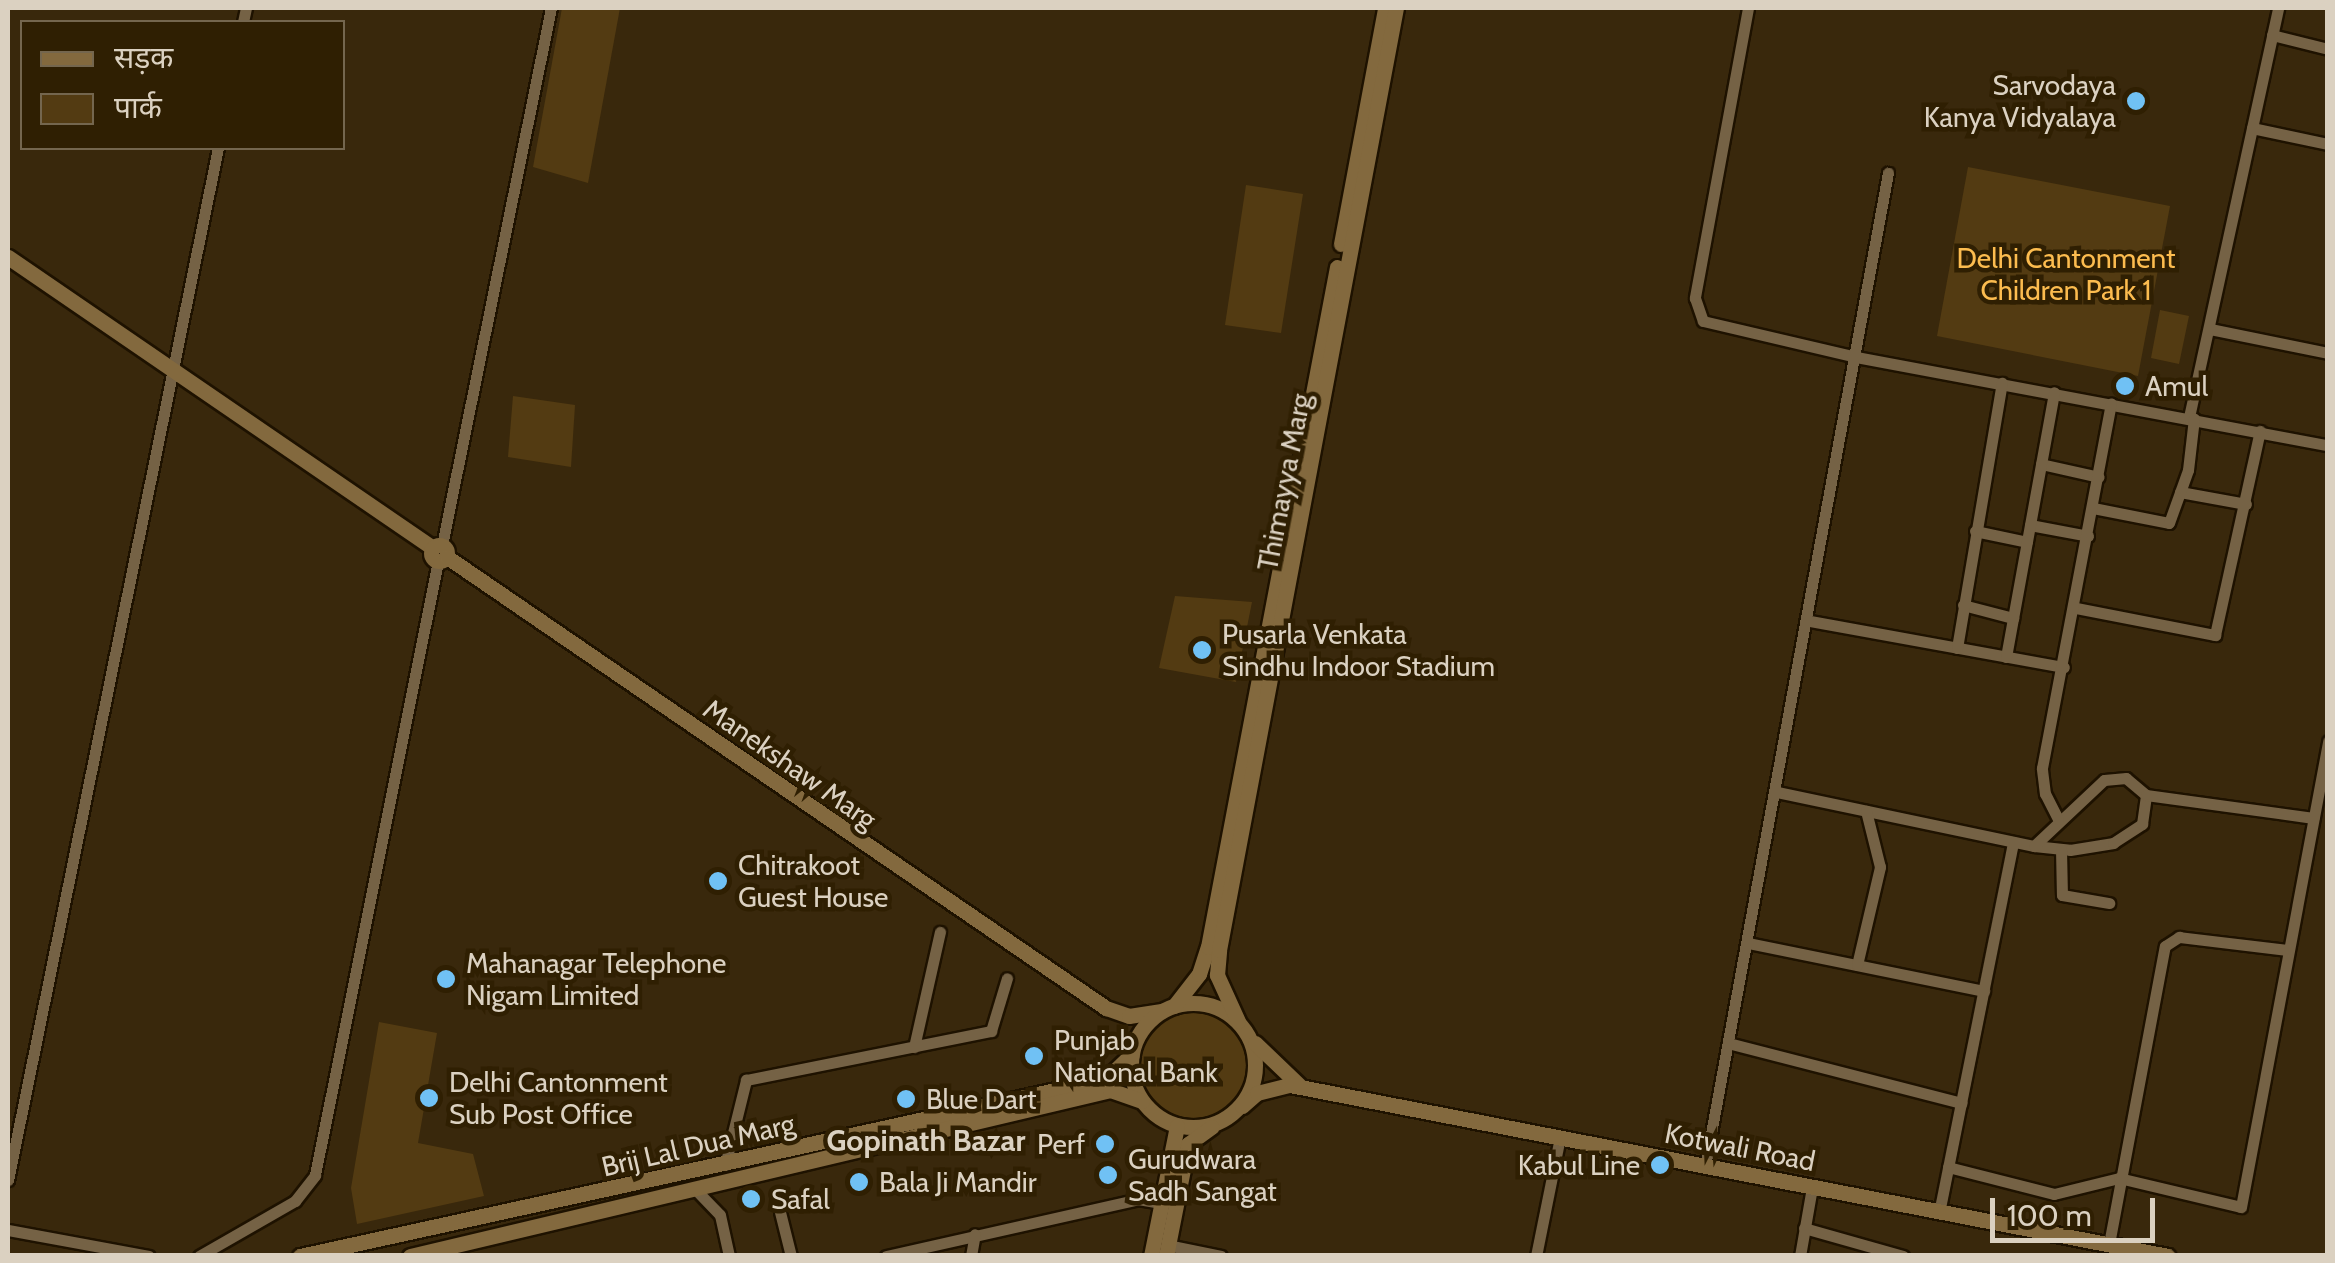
<!DOCTYPE html>
<html>
<head>
<meta charset="utf-8">
<style>
	body { margin:0 }
	#map { position:relative; width:2335px; height:1263px; overflow:hidden; background:#39280c; font-family:Cabin,"Noto Sans Devanagari",sans-serif }
	div>[style] { position:absolute }
	.green>* { inset:0; background:#533b12 }
	.round { border-radius:50% }
	.roads { filter:drop-shadow(2px 0 #1e1200) drop-shadow(-2px 0 #1e1200) drop-shadow(0 2px #1e1200) drop-shadow(0 -2px #1e1200) }
	.street>* { height:11px; margin:-5.5px; padding:0 5.5px; transform-origin:5.5px; border-radius:5.5px; background:#756245 }
	.secondary>* { height:15px; margin:-7.5px; padding:0 7.5px; transform-origin:7.5px; border-radius:7.5px; background:#83693e }
	.secondary>.ring { margin:-7.5px; padding:0; box-sizing:content-box; background:none; border:15px solid #83693e; border-radius:50% }
	.dots>* { width:28px; height:28px; translate:-50% -50%; box-sizing:border-box; border:5px solid #2f1f02; border-radius:50% }
	span { translate:-50% -50%; white-space:nowrap; text-align:center; line-height:1.15; -webkit-text-stroke:9px #2f1f02; paint-order:stroke }
	.poi-label { font-size:28px; color:#dbd1c1 }
	.right { translate:-100% -50%; text-align:right }
	.left { translate:0 -50%; text-align:left }
	.park-label { font-size:28px; color:#fcbc4f }
	.street-label { font-size:28px; color:#dbd1c1 }
	.neighbourhood-label { font-size:30px; color:#dbd1c1; font-weight:700 }
	.frame { position:absolute; inset:0; border:10px solid #dbd1c1; pointer-events:none }
	.legend { position:absolute; left:20px; top:20px; width:325px; height:130px; box-sizing:border-box; background:#2f1f02; border:2px solid #74664e; margin:0; padding:12px 18px; list-style:none; font-size:30px; color:#dbd1c1 }
	.legend li { display:flex; align-items:center; gap:20px; height:50px }
	.legend b { width:50px; border:2px solid #74664e }
	.scale { position:absolute; left:1990px; top:1198px; width:165px; height:45px; box-sizing:border-box; border:5px solid #dbd1c1; border-top:0; padding-left:12px; font-size:30px; line-height:35px; white-space:nowrap; color:#dbd1c1; -webkit-text-stroke:8px #2f1f02; paint-order:stroke }
</style>
</head>
<body>
<div id="map">
	<div class="green">
		<i style="clip-path:polygon(562px 8px,620px 8px,588px 183px,533px 167px)"></i>
		<i style="clip-path:polygon(1968px 167px,2170px 206px,2138px 376px,1937px 336px)"></i>
		<i style="clip-path:polygon(1246px 185px,1303px 194px,1281px 333px,1225px 325px)"></i>
		<i style="clip-path:polygon(2160px 310px,2189px 316px,2179px 364px,2151px 358px)"></i>
		<i style="clip-path:polygon(513px 396px,575px 405px,571px 467px,508px 457px)"></i>
		<i style="clip-path:polygon(1175px 596px,1252px 602px,1236px 682px,1159px 668px)"></i>
		<i class="round" style="left:1139px;top:1012px;width:108px;height:108px"></i>
		<i style="clip-path:polygon(379px 1022px,437px 1033px,418px 1143px,473px 1154px,484px 1196px,357px 1224px,351px 1188px)"></i>
	</div>
	<div class="roads">
		<div class="street">
			<i style="left:1748px;top:8px;width:295px;rotate:100.4deg"></i>
			<i style="left:1695px;top:298px;width:24px;rotate:71deg"></i>
			<i style="left:1703px;top:321px;width:157px;rotate:13.2deg"></i>
			<i style="left:1856px;top:357px;width:480px;rotate:10.6deg"></i>
			<i style="left:243px;top:22px;width:14px;rotate:-78deg"></i>
			<i style="left:2272px;top:35px;width:58px;rotate:14deg"></i>
			<i style="left:2252px;top:128px;width:78px;rotate:11.9deg"></i>
			<i style="left:2210px;top:329px;width:120px;rotate:11.5deg"></i>
			<i style="left:2189px;top:417px;width:419px;rotate:-77.7deg"></i>
			<i style="left:2041px;top:464px;width:59px;rotate:12.6deg"></i>
			<i style="left:2180px;top:492px;width:67px;rotate:10.3deg"></i>
			<i style="left:2093px;top:508px;width:77px;rotate:11.2deg"></i>
			<i style="left:2169px;top:523px;width:56px;rotate:-70.3deg"></i>
			<i style="left:2188px;top:470px;width:52px;rotate:-83.4deg"></i>
			<i style="left:2030px;top:525px;width:59px;rotate:10.7deg"></i>
			<i style="left:1975px;top:531px;width:53px;rotate:11.9deg"></i>
			<i style="left:442px;top:545px;width:548px;rotate:-78.53deg"></i>
			<i style="left:1963px;top:605px;width:52px;rotate:14.6deg"></i>
			<i style="left:2076px;top:608px;width:142px;rotate:11deg"></i>
			<i style="left:2215px;top:635px;width:209px;rotate:-77.6deg"></i>
			<i style="left:1810px;top:621px;width:258px;rotate:10.3deg"></i>
			<i style="left:1957px;top:648px;width:269px;rotate:-80.4deg"></i>
			<i style="left:2006px;top:657px;width:269px;rotate:-79.7deg"></i>
			<i style="left:1777px;top:792px;width:263px;rotate:11.9deg"></i>
			<i style="left:2034px;top:846px;width:36px;rotate:6deg"></i>
			<i style="left:2070px;top:850px;width:44px;rotate:-9.2deg"></i>
			<i style="left:2113px;top:843px;width:35px;rotate:-33deg"></i>
			<i style="left:2142px;top:824px;width:29px;rotate:-82deg"></i>
			<i style="left:2146px;top:795px;width:26px;rotate:-140deg"></i>
			<i style="left:2126px;top:778px;width:22px;rotate:175deg"></i>
			<i style="left:2104px;top:780px;width:96px;rotate:136.7deg"></i>
			<i style="left:2146px;top:795px;width:169px;rotate:7.8deg"></i>
			<i style="left:2058px;top:819px;width:28px;rotate:-117deg"></i>
			<i style="left:2045px;top:794px;width:26px;rotate:-97deg"></i>
			<i style="left:2042px;top:768px;width:371px;rotate:-79.3deg"></i>
			<i style="left:2061px;top:849px;width:46px;rotate:88.8deg"></i>
			<i style="left:2062px;top:895px;width:48px;rotate:9.7deg"></i>
			<i style="left:1748px;top:943px;width:241px;rotate:11.5deg"></i>
			<i style="left:1857px;top:965px;width:101px;rotate:-76.8deg"></i>
			<i style="left:1880px;top:867px;width:58px;rotate:-104deg"></i>
			<i style="left:1728px;top:1043px;width:241px;rotate:14.4deg"></i>
			<i style="left:1961px;top:1103px;width:266px;rotate:-78.7deg"></i>
			<i style="left:914px;top:1047px;width:118px;rotate:-77.3deg"></i>
			<i style="left:725px;top:1165px;width:88px;rotate:-76.1deg"></i>
			<i style="left:746px;top:1080px;width:250px;rotate:-11.3deg"></i>
			<i style="left:991px;top:1031px;width:55px;rotate:-73.2deg"></i>
			<i style="left:1705px;top:1166px;width:1010px;rotate:-79.56deg"></i>
			<i style="left:1948px;top:1167px;width:109px;rotate:14.3deg"></i>
			<i style="left:2054px;top:1194px;width:67px;rotate:-13.8deg"></i>
			<i style="left:2119px;top:1178px;width:125px;rotate:13.4deg"></i>
			<i style="left:2241px;top:1207px;width:474px;rotate:-79.4deg"></i>
			<i style="left:8px;top:1180px;width:1053px;rotate:-78.5deg"></i>
			<i style="left:694px;top:1188px;width:37px;rotate:46deg"></i>
			<i style="left:720px;top:1215px;width:42px;rotate:77.6deg"></i>
			<i style="left:1940px;top:1208px;width:107px;rotate:-78.7deg"></i>
			<i style="left:780px;top:1212px;width:45px;rotate:76deg"></i>
			<i style="left:1804px;top:1228px;width:103px;rotate:15.8deg"></i>
			<i style="left:8px;top:1230px;width:143px;rotate:10.4deg"></i>
			<i style="left:2109px;top:1244px;width:303px;rotate:-79.4deg"></i>
			<i style="left:2165px;top:946px;width:17px;rotate:-33deg"></i>
			<i style="left:2179px;top:937px;width:110px;rotate:6.8deg"></i>
			<i style="left:1167px;top:1245px;width:55px;rotate:11.5deg"></i>
			<i style="left:199px;top:1256px;width:111px;rotate:-29.8deg"></i>
			<i style="left:295px;top:1201px;width:33px;rotate:-52deg"></i>
			<i style="left:315px;top:1175px;width:626px;rotate:-78.67deg"></i>
			<i style="left:886px;top:1256px;width:258px;rotate:-12.7deg"></i>
			<i style="left:1138px;top:1199px;width:22px;rotate:10deg"></i>
			<i style="left:971px;top:1256px;width:22px;rotate:-80deg"></i>
			<i style="left:1536px;top:1256px;width:121px;rotate:-78.6deg"></i>
			<i style="left:1800px;top:1256px;width:70px;rotate:-80.1deg"></i>
		</div>
		<div class="secondary">
			<i style="left:1341px;top:244px;width:240px;rotate:-79.4deg"></i>
			<i style="left:8px;top:257px;width:515px;rotate:34.4deg"></i>
			<i class="ring" style="left:431px;top:545px;width:1px;height:1px"></i>
			<i style="left:447px;top:557px;width:799px;rotate:34.39deg"></i>
			<i style="left:1106px;top:1008px;width:24px;rotate:19deg"></i>
			<i style="left:1129px;top:1016px;width:33px;rotate:-9deg"></i>
			<i class="ring" style="left:1131px;top:1003px;width:109px;height:109px"></i>
			<i style="left:1174px;top:1006px;width:41px;rotate:-52deg"></i>
			<i style="left:1199px;top:974px;width:28px;rotate:-72deg"></i>
			<i style="left:1208px;top:947px;width:692px;rotate:-79.26deg"></i>
			<i style="left:1238px;top:1021px;width:51px;rotate:-114.5deg"></i>
			<i style="left:1217px;top:975px;width:25px;rotate:-85deg"></i>
			<i style="left:1219px;top:950px;width:958px;rotate:-79.36deg"></i>
			<i style="left:1255px;top:1043px;width:61px;rotate:43.7deg"></i>
			<i style="left:1242px;top:1106px;width:20px;rotate:-41deg"></i>
			<i style="left:1257px;top:1093px;width:34px;rotate:-14deg"></i>
			<i style="left:1290px;top:1085px;width:894px;rotate:11.02deg"></i>
			<i style="left:300px;top:1256px;width:825px;rotate:-12.39deg"></i>
			<i style="left:1106px;top:1079px;width:36px;rotate:-44deg"></i>
			<i style="left:410px;top:1256px;width:719px;rotate:-13.34deg"></i>
			<i style="left:1110px;top:1090px;width:34px;rotate:19deg"></i>
			<i style="left:1151px;top:1256px;width:133px;rotate:-78.7deg"></i>
			<i style="left:1166px;top:1256px;width:114px;rotate:-78.9deg"></i>
			<i style="left:1188px;top:1144px;width:29px;rotate:-36deg"></i>
		</div>
	</div>
	<div class="dots">
		<i style="left:2136px;top:101px;background:#70c1f4"></i>
		<i style="left:2125px;top:386px;background:#70c1f4"></i>
		<i style="left:1202px;top:650px;background:#70c1f4"></i>
		<i style="left:718px;top:881px;background:#70c1f4"></i>
		<i style="left:446px;top:979px;background:#70c1f4"></i>
		<i style="left:1034px;top:1056px;background:#70c1f4"></i>
		<i style="left:429px;top:1098px;background:#70c1f4"></i>
		<i style="left:906px;top:1099px;background:#70c1f4"></i>
		<i style="left:1105px;top:1144px;background:#70c1f4"></i>
		<i style="left:1660px;top:1165px;background:#70c1f4"></i>
		<i style="left:1108px;top:1175px;background:#70c1f4"></i>
		<i style="left:859px;top:1182px;background:#70c1f4"></i>
		<i style="left:751px;top:1199px;background:#70c1f4"></i>
	</div>
	<div class="poi-label">
		<span class="right" style="left:2116px;top:101px">Sarvodaya<br>Kanya Vidyalaya</span>
		<span class="left" style="left:2145px;top:386px">Amul</span>
		<span class="left" style="left:1222px;top:650px">Pusarla Venkata<br>Sindhu Indoor Stadium</span>
		<span class="left" style="left:738px;top:881px">Chitrakoot<br>Guest House</span>
		<span class="left" style="left:466px;top:979px">Mahanagar Telephone<br>Nigam Limited</span>
		<span class="left" style="left:1054px;top:1056px">Punjab<br>National Bank</span>
		<span class="left" style="left:449px;top:1098px">Delhi Cantonment<br>Sub Post Office</span>
		<span class="left" style="left:926px;top:1099px">Blue Dart</span>
		<span class="right" style="left:1085px;top:1144px">Perf</span>
		<span class="left" style="left:1128px;top:1175px">Gurudwara<br>Sadh Sangat</span>
		<span class="right" style="left:1640px;top:1165px">Kabul Line</span>
		<span class="left" style="left:879px;top:1182px">Bala Ji Mandir</span>
		<span class="left" style="left:771px;top:1199px">Safal</span>
	</div>
	<div class="park-label">
		<span style="left:2066px;top:274px">Delhi Cantonment<br>Children Park 1</span>
	</div>
	<div class="street-label">
		<span style="left:1284px;top:482px;rotate:-79deg">Thimayya Marg</span>
		<span style="left:790px;top:764px;rotate:35deg">Manekshaw Marg</span>
		<span style="left:698px;top:1145px;rotate:-13deg">Brij Lal Dua Marg</span>
		<span style="left:1740px;top:1147px;rotate:11deg">Kotwali Road</span>
	</div>
	<div class="neighbourhood-label">
		<span style="left:926px;top:1141px">Gopinath Bazar</span>
	</div>
	<div class="frame"></div>
	<ul class="legend">
	<li><b style="height:12px;background:#83693e"></b>सड़क</li>
	<li><b style="height:28px;background:#533b12"></b>पार्क</li>
	</ul>
	<div class="scale">100 m</div>
</div>
</body>
</html>
